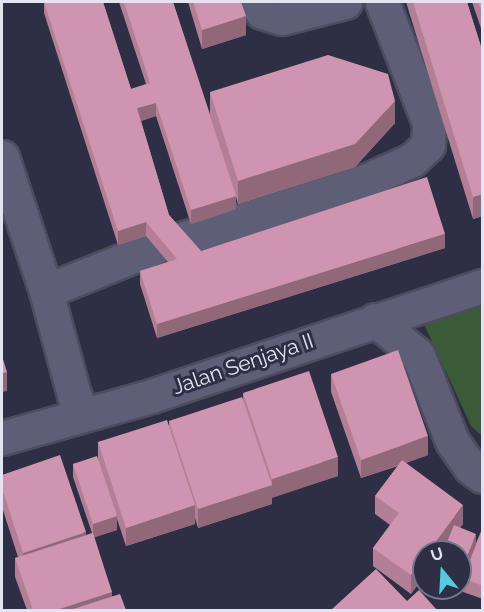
<!DOCTYPE html>
<html>
<head>
<meta charset="utf-8">
<style>
	body { margin:0 }
	#map { position:relative; width:484px; height:612px; overflow:hidden; background:#2e2f44; font-family:Raleway,sans-serif }
	div>[style] { position:absolute }
	.green>* { inset:0; background:#3b5b38 }
	.roads { filter:drop-shadow(2px 0 #4c4c5e) drop-shadow(-2px 0 #4c4c5e) drop-shadow(0 2px #4c4c5e) drop-shadow(0 -2px #4c4c5e) }
	.minor>* { height:33px; margin:-16.5px; padding:0 16.5px; transform-origin:16.5px; border-radius:16.5px; background:#5e5f77 }
	.wall>* { inset:0; background:#b27f96 }
	.shaded-wall>* { inset:0; background:#91687a }
	.building>* { inset:0; background:#cf94af }
	span { translate:-50% -50%; white-space:nowrap; text-align:center; line-height:1.15; -webkit-text-stroke:6px #2e2f44; paint-order:stroke }
	.street-label { font-size:21px; color:#e3e4f2 }
	.frame { position:absolute; inset:0; border:3px solid #e3e4f2; pointer-events:none }
	.north { position:absolute; left:412px; top:540px; width:60px; height:60px; box-sizing:border-box; background:#2e2f44; border:2px solid #76778a; border-radius:50%; rotate:342deg; font-size:16px; font-weight:700; line-height:24px; text-align:center; color:#e3e4f2 }
	.north::after { content:''; display:block; margin:auto; width:21px; height:27px; background:#56c9e1; clip-path:polygon(50% 0,100% 100%,50% 72%,0 100%) }
</style>
</head>
<body>
<div id="map">
	<div class="green">
		<i style="clip-path:polygon(482px 294px,482px 436px,471px 426px,419px 313px)"></i>
	</div>
	<div class="roads">
		<div class="minor">
			<i style="left:255px;top:2px;width:12px;rotate:55deg"></i>
			<i style="left:262px;top:12px;width:21px;rotate:17deg"></i>
			<i style="left:282px;top:18px;width:65px;rotate:-14.3deg"></i>
			<i style="left:2px;top:157px;width:141px;rotate:71.8deg"></i>
			<i style="left:46px;top:291px;width:108px;rotate:74.9deg"></i>
			<i style="left:74px;top:395px;width:21px;rotate:65deg"></i>
			<i style="left:178px;top:240px;width:196px;rotate:-17.5deg"></i>
			<i style="left:365px;top:181px;width:51px;rotate:-24.1deg"></i>
			<i style="left:412px;top:160px;width:22px;rotate:-43deg"></i>
			<i style="left:428px;top:145px;width:22px;rotate:-87deg"></i>
			<i style="left:429px;top:123px;width:130px;rotate:-111.2deg"></i>
			<i style="left:46px;top:291px;width:118px;rotate:-21.8deg"></i>
			<i style="left:375px;top:320px;width:55px;rotate:39.1deg"></i>
			<i style="left:418px;top:355px;width:92px;rotate:68.4deg"></i>
			<i style="left:452px;top:441px;width:32px;rotate:55deg"></i>
			<i style="left:470px;top:467px;width:15px;rotate:37deg"></i>
			<i style="left:2px;top:438px;width:155px;rotate:-15.7deg"></i>
			<i style="left:151px;top:396px;width:349px;rotate:-18.4deg"></i>
		</div>
	</div>
	<div class="wall">
		<i style="clip-path:polygon(44px 2px,103px 2px,131px 89px,146px 84px,119px 2px,173px 2px,210px 114px,210px 92px,395px 123px,355px 167px,238px 204px,236px 197px,236px 209px,191px 224px,156px 116px,141px 121px,169px 215px,201px 251px,445px 248px,157px 338px,140px 284px,140px 271px,168px 262px,146px 236px,118px 245px,44px 13px)"></i>
		<i style="clip-path:polygon(188px 2px,241px 2px,246px 35px,202px 49px)"></i>
		<i style="clip-path:polygon(406px 2px,467px 2px,483px 53px,483px 216px,473px 219px)"></i>
		<i style="clip-path:polygon(472px 2px,483px 2px,483px 34px)"></i>
		<i style="clip-path:polygon(331px 374px,428px 455px,406px 463px,463px 524px,460px 528px,476px 543px,483px 527px,483px 599px,463px 592px,463px 581px,460px 587px,460px 552px,443px 550px,442px 552px,424px 552px,424px 576px,411px 594px,373px 566px,373px 548px,390px 525px,375px 514px,375px 496px,398px 466px,361px 478px,331px 392px)"></i>
		<i style="clip-path:polygon(243px 393px,338px 476px,272px 497px,272px 504px,198px 528px,195px 518px,195px 524px,126px 546px,117px 519px,117px 530px,94px 537px,112px 596px,126px 610px,27px 610px,15px 577px,15px 558px,18px 557px,2px 507px,2px 475px,86px 535px,92px 533px,73px 477px,73px 464px,98px 458px,98px 442px,169px 426px,169px 421px,243px 399px)"></i>
		<i style="clip-path:polygon(448px 588px,460px 588px,458px 592px)"></i>
	</div>
	<div class="shaded-wall">
		<i style="clip-path:polygon(246px 16px,246px 35px,202px 49px,202px 30px)"></i>
		<i style="clip-path:polygon(395px 101px,395px 123px,355px 167px,238px 204px,238px 181px)"></i>
		<i style="clip-path:polygon(156px 103px,156px 116px,137px 122px,137px 108px)"></i>
		<i style="clip-path:polygon(483px 194px,483px 216px,473px 219px,473px 197px)"></i>
		<i style="clip-path:polygon(236px 196px,236px 209px,191px 224px,191px 210px)"></i>
		<i style="clip-path:polygon(146px 222px,146px 236px,118px 245px,118px 231px)"></i>
		<i style="clip-path:polygon(445px 234px,445px 248px,157px 338px,157px 324px)"></i>
		<i style="clip-path:polygon(7px 372px,7px 391px,2px 392px,2px 374px)"></i>
		<i style="clip-path:polygon(428px 436px,428px 455px,361px 478px,361px 460px)"></i>
		<i style="clip-path:polygon(338px 457px,338px 476px,272px 498px,272px 479px)"></i>
		<i style="clip-path:polygon(272px 485px,272px 504px,198px 528px,198px 509px)"></i>
		<i style="clip-path:polygon(195px 505px,195px 524px,126px 546px,126px 528px)"></i>
		<i style="clip-path:polygon(463px 505px,463px 524px,442px 552px,428px 552px)"></i>
		<i style="clip-path:polygon(117px 516px,117px 530px,93px 538px,93px 524px)"></i>
		<i style="clip-path:polygon(86px 532px,86px 551px,23px 572px,23px 553px)"></i>
		<i style="clip-path:polygon(476px 534px,476px 548px,463px 578px,463px 581px,460px 587px,460px 574px)"></i>
		<i style="clip-path:polygon(424px 558px,424px 576px,411px 594px,411px 575px)"></i>
		<i style="clip-path:polygon(112px 592px,112px 610px,56px 610px)"></i>
	</div>
	<div class="building">
		<i style="clip-path:polygon(44px 2px,103px 2px,131px 89px,150px 83px,124px 2px,173px 2px,236px 196px,191px 210px,156px 103px,137px 108px,169px 215px,201px 251px,427px 177px,445px 234px,157px 324px,140px 271px,177px 259px,146px 222px,118px 231px)"></i>
		<i style="clip-path:polygon(193px 2px,241px 2px,246px 16px,202px 30px)"></i>
		<i style="clip-path:polygon(413px 2px,467px 2px,483px 53px,483px 194px,473px 197px)"></i>
		<i style="clip-path:polygon(478px 2px,483px 2px,483px 15px)"></i>
		<i style="clip-path:polygon(328px 55px,388px 74px,395px 101px,355px 144px,238px 181px,210px 92px)"></i>
		<i style="clip-path:polygon(398px 350px,428px 436px,361px 460px,331px 374px)"></i>
		<i style="clip-path:polygon(2px 356px,7px 372px,2px 374px)"></i>
		<i style="clip-path:polygon(309px 371px,338px 457px,272px 479px,243px 393px)"></i>
		<i style="clip-path:polygon(242px 397px,272px 485px,198px 509px,169px 421px)"></i>
		<i style="clip-path:polygon(167px 420px,195px 505px,126px 528px,98px 442px)"></i>
		<i style="clip-path:polygon(60px 455px,86px 532px,23px 553px,2px 488px,2px 475px)"></i>
		<i style="clip-path:polygon(97px 456px,117px 516px,93px 524px,73px 464px)"></i>
		<i style="clip-path:polygon(402px 460px,463px 505px,428px 552px,424px 552px,424px 558px,411px 575px,373px 548px,399px 513px,375px 496px)"></i>
		<i style="clip-path:polygon(454px 525px,476px 534px,460px 574px,460px 552px,443px 552px)"></i>
		<i style="clip-path:polygon(483px 527px,483px 586px,463px 578px)"></i>
		<i style="clip-path:polygon(93px 533px,112px 592px,56px 610px,33px 610px,15px 558px)"></i>
		<i style="clip-path:polygon(376px 569px,407px 601px,419px 590px,437px 610px,331px 610px)"></i>
		<i style="clip-path:polygon(120px 594px,126px 610px,70px 610px)"></i>
	</div>
	<div class="street-label">
		<span style="left:243px;top:364px;rotate:-19deg">Jalan Senjaya II</span>
	</div>
	<div class="frame"></div>
	<div class="north">U</div>
</div>
</body>
</html>
